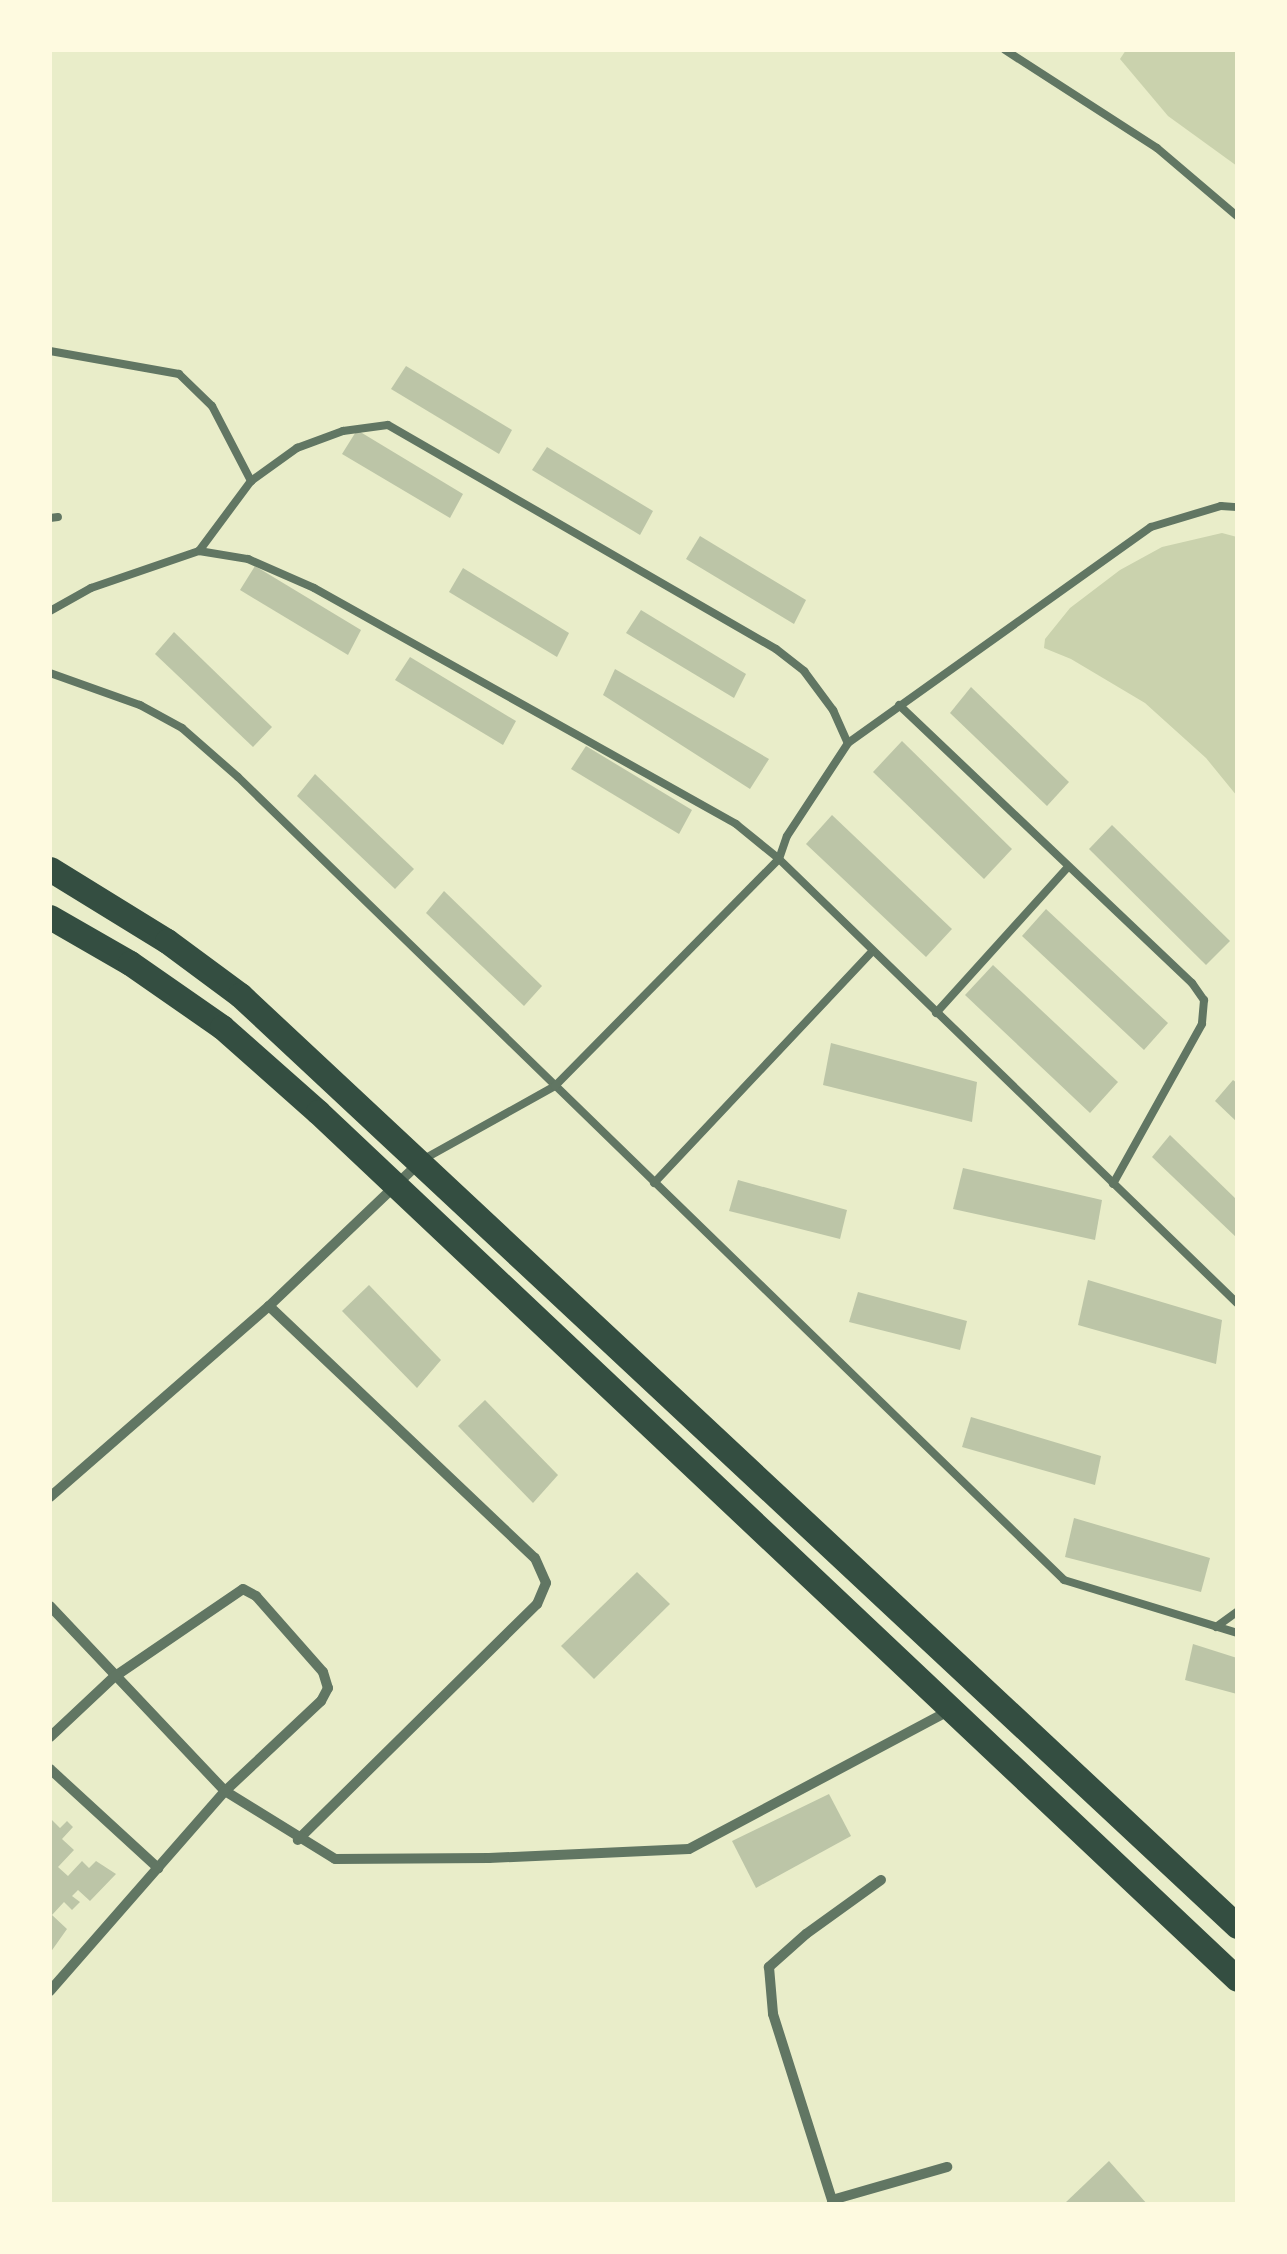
<!DOCTYPE html>
<html>
<head>
<meta charset="utf-8">
<style>
	body { margin:0 }
	#map { position:relative; width:1287px; height:2254px; overflow:hidden; background:#e9edc9; font-family:"Alegreya Sans",sans-serif }
	div>[style] { position:absolute }
	.green>* { inset:0; background:#cad2ad }
	.building>* { inset:0; background:#bcc5a7 }
	.service>* { height:8px; margin:-4px; padding:0 4px; transform-origin:4px; border-radius:4px; background:#617663 }
	.minor>* { height:10px; margin:-5px; padding:0 5px; transform-origin:5px; border-radius:5px; background:#617663 }
	.trunk>* { height:25px; margin:-12.5px; padding:0 12.5px; transform-origin:12.5px; border-radius:12.5px; background:#344e41 }
	span { translate:-50% -50%; white-space:nowrap; text-align:center; line-height:1.15; -webkit-text-stroke:10px #fefae0; paint-order:stroke }
	.frame { position:absolute; inset:0; border:52px solid #fefae0; pointer-events:none }
</style>
</head>
<body>
<div id="map">
	<div class="green">
		<i style="clip-path:polygon(1126px 50px,1237px 50px,1237px 166px,1168px 116px,1120px 59px)"></i>
		<i style="clip-path:polygon(1222px 533px,1237px 537px,1237px 796px,1206px 758px,1145px 703px,1071px 659px,1044px 648px,1045px 639px,1070px 608px,1120px 570px,1162px 547px)"></i>
	</div>
	<div class="building">
		<i style="clip-path:polygon(406px 366px,512px 430px,499px 454px,391px 389px)"></i>
		<i style="clip-path:polygon(357px 430px,463px 494px,450px 518px,342px 454px)"></i>
		<i style="clip-path:polygon(547px 447px,653px 511px,640px 535px,532px 470px)"></i>
		<i style="clip-path:polygon(700px 536px,806px 600px,794px 624px,686px 559px)"></i>
		<i style="clip-path:polygon(255px 566px,361px 630px,348px 655px,240px 590px)"></i>
		<i style="clip-path:polygon(463px 568px,569px 633px,557px 657px,449px 592px)"></i>
		<i style="clip-path:polygon(641px 610px,746px 674px,734px 698px,626px 633px)"></i>
		<i style="clip-path:polygon(174px 632px,272px 727px,253px 747px,155px 654px)"></i>
		<i style="clip-path:polygon(410px 657px,516px 721px,503px 745px,395px 680px)"></i>
		<i style="clip-path:polygon(615px 669px,769px 759px,750px 789px,603px 695px)"></i>
		<i style="clip-path:polygon(971px 687px,1069px 782px,1047px 806px,950px 713px)"></i>
		<i style="clip-path:polygon(902px 741px,1012px 849px,984px 879px,873px 772px)"></i>
		<i style="clip-path:polygon(586px 746px,692px 810px,679px 834px,571px 769px)"></i>
		<i style="clip-path:polygon(315px 774px,414px 869px,395px 889px,297px 796px)"></i>
		<i style="clip-path:polygon(832px 815px,952px 929px,926px 957px,806px 844px)"></i>
		<i style="clip-path:polygon(1112px 825px,1230px 941px,1206px 965px,1089px 849px)"></i>
		<i style="clip-path:polygon(444px 891px,542px 986px,524px 1006px,426px 913px)"></i>
		<i style="clip-path:polygon(1046px 909px,1168px 1023px,1144px 1050px,1022px 936px)"></i>
		<i style="clip-path:polygon(993px 965px,1118px 1082px,1090px 1113px,965px 995px)"></i>
		<i style="clip-path:polygon(831px 1043px,977px 1082px,972px 1122px,823px 1085px)"></i>
		<i style="clip-path:polygon(1233px 1080px,1237px 1083px,1237px 1122px,1215px 1101px)"></i>
		<i style="clip-path:polygon(1170px 1135px,1237px 1200px,1237px 1238px,1152px 1157px)"></i>
		<i style="clip-path:polygon(963px 1168px,1102px 1200px,1095px 1240px,953px 1209px)"></i>
		<i style="clip-path:polygon(738px 1180px,847px 1210px,840px 1239px,729px 1211px)"></i>
		<i style="clip-path:polygon(1088px 1280px,1222px 1320px,1216px 1364px,1078px 1325px)"></i>
		<i style="clip-path:polygon(369px 1285px,441px 1360px,417px 1388px,342px 1311px)"></i>
		<i style="clip-path:polygon(858px 1292px,967px 1321px,960px 1350px,849px 1322px)"></i>
		<i style="clip-path:polygon(485px 1400px,558px 1475px,533px 1503px,458px 1426px)"></i>
		<i style="clip-path:polygon(971px 1417px,1101px 1456px,1095px 1485px,962px 1447px)"></i>
		<i style="clip-path:polygon(1074px 1518px,1210px 1558px,1201px 1592px,1065px 1557px)"></i>
		<i style="clip-path:polygon(637px 1572px,670px 1604px,594px 1679px,561px 1646px)"></i>
		<i style="clip-path:polygon(1193px 1644px,1237px 1658px,1237px 1694px,1185px 1680px)"></i>
		<i style="clip-path:polygon(829px 1794px,851px 1836px,756px 1888px,732px 1841px)"></i>
		<i style="clip-path:polygon(50px 1818px,60px 1828px,67px 1821px,73px 1827px,62px 1839px,74px 1850px,58px 1867px,68px 1876px,82px 1861px,89px 1868px,96px 1861px,116px 1874px,90px 1901px,78px 1890px,72px 1896px,80px 1902px,72px 1910px,64px 1902px,52px 1915px,67px 1929px,50px 1953px)"></i>
		<i style="clip-path:polygon(1109px 2161px,1147px 2204px,1064px 2204px)"></i>
	</div>
	<div class="service">
		<i style="left:1005px;top:50px;width:181px;rotate:32.8deg"></i>
		<i style="left:1157px;top:148px;width:105px;rotate:40.4deg"></i>
		<i style="left:50px;top:351px;width:131px;rotate:10.1deg"></i>
		<i style="left:179px;top:374px;width:46px;rotate:44.1deg"></i>
		<i style="left:212px;top:406px;width:85px;rotate:62.5deg"></i>
		<i style="left:50px;top:518px;width:8px;rotate:-7deg"></i>
		<i style="left:199px;top:551px;width:87px;rotate:-53.4deg"></i>
		<i style="left:251px;top:481px;width:57px;rotate:-35.7deg"></i>
		<i style="left:297px;top:448px;width:49px;rotate:-20.3deg"></i>
		<i style="left:343px;top:431px;width:45px;rotate:-7.6deg"></i>
		<i style="left:388px;top:425px;width:448px;rotate:30deg"></i>
		<i style="left:776px;top:649px;width:36px;rotate:38deg"></i>
		<i style="left:804px;top:671px;width:49px;rotate:53.4deg"></i>
		<i style="left:833px;top:710px;width:36px;rotate:66deg"></i>
		<i style="left:50px;top:611px;width:47px;rotate:-29.3deg"></i>
		<i style="left:91px;top:588px;width:114px;rotate:-18.9deg"></i>
		<i style="left:199px;top:551px;width:50px;rotate:9.3deg"></i>
		<i style="left:248px;top:559px;width:72px;rotate:23.7deg"></i>
		<i style="left:314px;top:588px;width:484px;rotate:29.2deg"></i>
		<i style="left:736px;top:824px;width:55px;rotate:39.1deg"></i>
		<i style="left:779px;top:859px;width:638px;rotate:44.11deg"></i>
		<i style="left:50px;top:673px;width:96px;rotate:19.6deg"></i>
		<i style="left:140px;top:705px;width:48px;rotate:28.7deg"></i>
		<i style="left:182px;top:728px;width:74px;rotate:41.2deg"></i>
		<i style="left:238px;top:777px;width:1152px;rotate:44.19deg"></i>
		<i style="left:1064px;top:1580px;width:181px;rotate:17deg"></i>
		<i style="left:899px;top:705px;width:404px;rotate:43.5deg"></i>
		<i style="left:1192px;top:983px;width:21px;rotate:55deg"></i>
		<i style="left:1204px;top:1000px;width:24px;rotate:95deg"></i>
		<i style="left:1202px;top:1024px;width:183px;rotate:119.1deg"></i>
		<i style="left:936px;top:1013px;width:197px;rotate:-47.9deg"></i>
		<i style="left:424px;top:1159px;width:150px;rotate:-29.1deg"></i>
		<i style="left:555px;top:1086px;width:319px;rotate:-45.4deg"></i>
		<i style="left:779px;top:859px;width:24px;rotate:-71deg"></i>
		<i style="left:787px;top:836px;width:111px;rotate:-56.7deg"></i>
		<i style="left:848px;top:743px;width:372px;rotate:-35.5deg"></i>
		<i style="left:1151px;top:527px;width:73px;rotate:-16.7deg"></i>
		<i style="left:1221px;top:506px;width:16px;rotate:4deg"></i>
		<i style="left:654px;top:1183px;width:318px;rotate:-46.7deg"></i>
		<i style="left:1216px;top:1627px;width:26px;rotate:-36deg"></i>
	</div>
	<div class="minor">
		<i style="left:269px;top:1306px;width:366px;rotate:43.5deg"></i>
		<i style="left:535px;top:1558px;width:27px;rotate:66deg"></i>
		<i style="left:546px;top:1583px;width:23px;rotate:113deg"></i>
		<i style="left:537px;top:1604px;width:336px;rotate:135.4deg"></i>
		<i style="left:50px;top:1497px;width:291px;rotate:-41.1deg"></i>
		<i style="left:269px;top:1306px;width:209px;rotate:-43.6deg"></i>
		<i style="left:50px;top:1606px;width:255px;rotate:46.6deg"></i>
		<i style="left:225px;top:1791px;width:129px;rotate:31.7deg"></i>
		<i style="left:335px;top:1859px;width:154px;rotate:-0.4deg"></i>
		<i style="left:489px;top:1858px;width:200px;rotate:-2.6deg"></i>
		<i style="left:689px;top:1849px;width:293px;rotate:-28deg"></i>
		<i style="left:50px;top:1737px;width:88px;rotate:-43.2deg"></i>
		<i style="left:114px;top:1677px;width:156px;rotate:-34.3deg"></i>
		<i style="left:243px;top:1589px;width:15px;rotate:28deg"></i>
		<i style="left:256px;top:1596px;width:101px;rotate:48.6deg"></i>
		<i style="left:323px;top:1672px;width:17px;rotate:73deg"></i>
		<i style="left:328px;top:1688px;width:15px;rotate:118deg"></i>
		<i style="left:321px;top:1701px;width:132px;rotate:136.8deg"></i>
		<i style="left:225px;top:1791px;width:266px;rotate:131.2deg"></i>
		<i style="left:50px;top:1769px;width:147px;rotate:42.5deg"></i>
		<i style="left:881px;top:1880px;width:92px;rotate:144.2deg"></i>
		<i style="left:806px;top:1934px;width:50px;rotate:138.3deg"></i>
		<i style="left:769px;top:1967px;width:47px;rotate:85.1deg"></i>
		<i style="left:773px;top:2014px;width:195px;rotate:72.4deg"></i>
		<i style="left:832px;top:2200px;width:120px;rotate:-16deg"></i>
	</div>
	<div class="trunk">
		<i style="left:50px;top:869px;width:137px;rotate:31.6deg"></i>
		<i style="left:167px;top:941px;width:91px;rotate:36.5deg"></i>
		<i style="left:240px;top:995px;width:1364px;rotate:43.04deg"></i>
		<i style="left:50px;top:917px;width:92px;rotate:29.9deg"></i>
		<i style="left:130px;top:963px;width:112px;rotate:34.8deg"></i>
		<i style="left:222px;top:1027px;width:128px;rotate:41.5deg"></i>
		<i style="left:318px;top:1112px;width:1263px;rotate:43.33deg"></i>
	</div>
	<div class="frame"></div>
</div>
</body>
</html>
